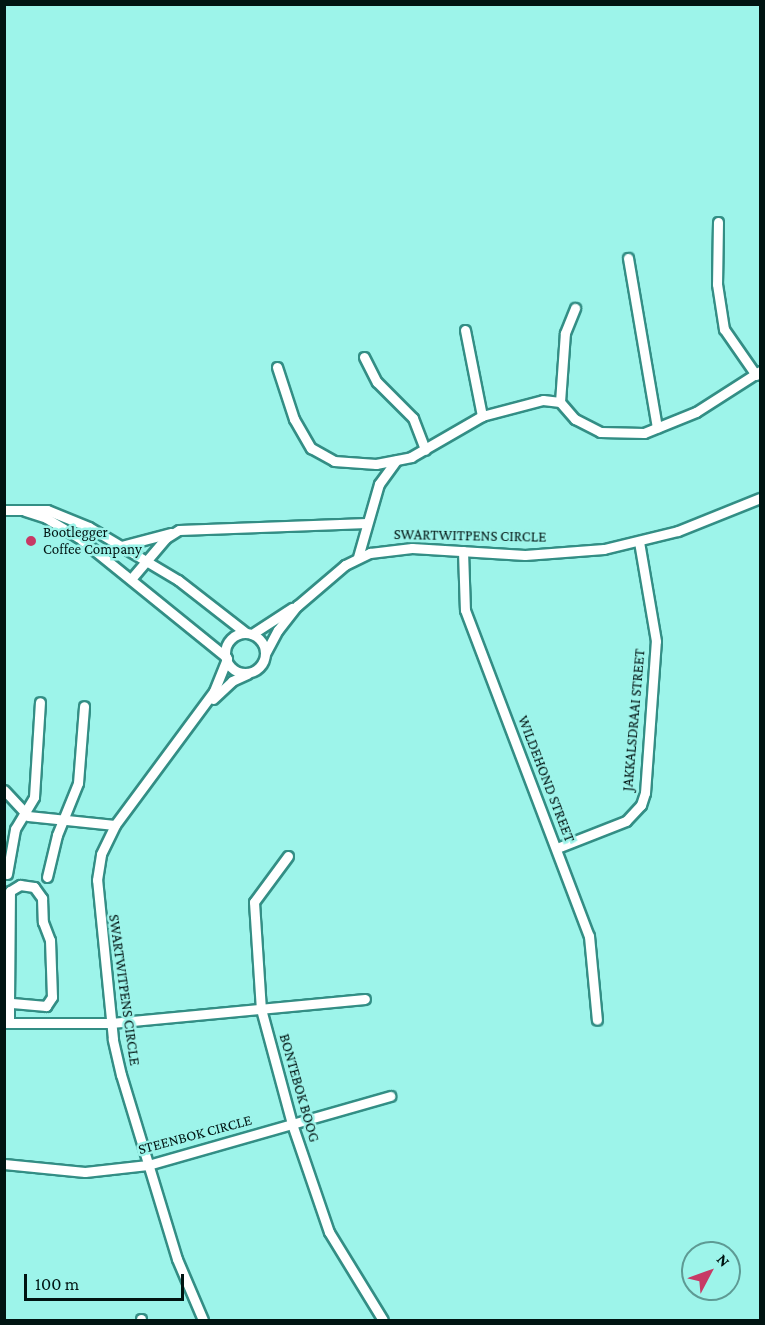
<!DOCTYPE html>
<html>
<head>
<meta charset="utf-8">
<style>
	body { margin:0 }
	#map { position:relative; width:765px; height:1325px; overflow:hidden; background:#9df4ea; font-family:"Crimson Pro",serif }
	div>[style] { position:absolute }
	.roads { filter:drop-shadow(2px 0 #338e85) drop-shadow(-2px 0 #338e85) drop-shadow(0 2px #338e85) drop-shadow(0 -2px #338e85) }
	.street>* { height:9px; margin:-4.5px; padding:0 4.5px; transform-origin:4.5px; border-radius:4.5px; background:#fff }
	.street>.ring { margin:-4.5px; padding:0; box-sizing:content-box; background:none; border:9px solid #fff; border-radius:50% }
	.dots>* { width:16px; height:16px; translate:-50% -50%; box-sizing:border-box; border:3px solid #9df4ea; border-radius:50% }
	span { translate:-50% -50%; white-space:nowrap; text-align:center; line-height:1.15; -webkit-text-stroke:5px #9df4ea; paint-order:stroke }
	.poi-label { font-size:15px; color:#001412 }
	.left { translate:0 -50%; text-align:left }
	.street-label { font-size:15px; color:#001412 }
	.frame { position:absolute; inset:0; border:6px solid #001412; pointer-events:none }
	.north { position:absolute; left:681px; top:1241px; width:60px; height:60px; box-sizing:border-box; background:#9df4ea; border:2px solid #5e9a94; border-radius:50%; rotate:49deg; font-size:16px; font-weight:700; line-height:24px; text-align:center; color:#001412 }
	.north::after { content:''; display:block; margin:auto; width:21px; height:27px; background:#c73965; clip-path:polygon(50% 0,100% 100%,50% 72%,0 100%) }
	.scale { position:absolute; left:24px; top:1274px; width:160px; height:27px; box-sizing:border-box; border:3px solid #001412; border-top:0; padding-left:8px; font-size:18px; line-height:21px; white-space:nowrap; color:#001412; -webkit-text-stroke:4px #9df4ea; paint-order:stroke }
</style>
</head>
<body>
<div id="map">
	<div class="roads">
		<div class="street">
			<i style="left:718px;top:222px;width:62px;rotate:90.9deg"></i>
			<i style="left:717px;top:284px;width:46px;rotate:81.2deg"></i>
			<i style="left:724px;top:329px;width:56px;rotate:55.2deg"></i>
			<i style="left:628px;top:258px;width:172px;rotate:80.3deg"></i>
			<i style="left:465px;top:330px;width:88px;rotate:78.8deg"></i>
			<i style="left:364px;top:357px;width:28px;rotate:63deg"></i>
			<i style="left:377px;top:382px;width:51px;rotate:45deg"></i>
			<i style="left:413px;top:418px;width:34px;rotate:69deg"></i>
			<i style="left:277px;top:367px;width:55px;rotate:71.9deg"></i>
			<i style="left:294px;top:419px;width:34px;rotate:60deg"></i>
			<i style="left:311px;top:448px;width:26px;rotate:29deg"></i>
			<i style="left:334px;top:461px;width:42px;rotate:4.1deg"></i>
			<i style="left:376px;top:464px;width:36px;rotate:-11deg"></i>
			<i style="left:411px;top:457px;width:82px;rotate:-30deg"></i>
			<i style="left:482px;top:416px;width:63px;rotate:-14.7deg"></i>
			<i style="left:543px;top:400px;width:17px;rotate:7deg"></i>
			<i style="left:560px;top:402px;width:23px;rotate:49deg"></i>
			<i style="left:575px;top:419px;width:28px;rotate:27deg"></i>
			<i style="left:600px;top:432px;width:44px;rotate:1.3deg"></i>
			<i style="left:644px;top:433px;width:56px;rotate:-22deg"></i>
			<i style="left:696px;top:412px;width:76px;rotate:-32.6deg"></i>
			<i style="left:560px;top:402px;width:69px;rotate:-85.9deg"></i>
			<i style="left:565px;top:333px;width:27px;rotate:-68deg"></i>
			<i style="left:4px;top:510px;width:43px"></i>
			<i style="left:47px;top:510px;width:45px;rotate:22deg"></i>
			<i style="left:89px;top:527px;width:104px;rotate:30.8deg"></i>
			<i style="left:178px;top:580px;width:86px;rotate:37.9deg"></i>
			<i style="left:25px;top:511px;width:22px;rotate:18deg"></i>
			<i style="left:46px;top:518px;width:37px;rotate:31deg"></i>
			<i style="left:78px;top:537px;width:191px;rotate:39deg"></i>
			<i style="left:121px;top:546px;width:52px;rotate:-14.6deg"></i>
			<i style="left:463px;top:551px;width:59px;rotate:88.1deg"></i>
			<i style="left:465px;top:610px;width:349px;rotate:69.2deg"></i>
			<i style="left:589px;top:936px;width:84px;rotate:84.6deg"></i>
			<i style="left:358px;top:557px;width:76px;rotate:-74deg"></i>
			<i style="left:379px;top:484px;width:29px;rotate:-54deg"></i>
			<i style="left:131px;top:579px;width:54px;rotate:-49.5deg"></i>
			<i style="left:166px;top:538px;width:15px;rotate:-32deg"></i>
			<i style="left:179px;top:530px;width:188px;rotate:-2.1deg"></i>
			<i class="ring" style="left:225px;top:633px;width:31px;height:31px"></i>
			<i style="left:252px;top:634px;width:48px;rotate:-33deg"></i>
			<i style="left:265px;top:654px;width:27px;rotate:-62deg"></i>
			<i style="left:278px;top:630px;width:31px;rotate:-52deg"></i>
			<i style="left:297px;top:606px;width:63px;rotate:-40.5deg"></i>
			<i style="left:345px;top:565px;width:28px;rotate:-26deg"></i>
			<i style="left:370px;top:553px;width:42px;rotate:-6.8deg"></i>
			<i style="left:412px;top:548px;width:113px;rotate:3.5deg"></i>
			<i style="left:525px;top:555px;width:79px;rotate:-4.3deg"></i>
			<i style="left:604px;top:549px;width:76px;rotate:-13.7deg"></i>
			<i style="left:678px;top:531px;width:88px;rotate:-21.9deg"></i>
			<i style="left:213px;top:699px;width:26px;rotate:-43deg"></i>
			<i style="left:232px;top:681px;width:17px;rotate:-25deg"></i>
			<i style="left:4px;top:790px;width:35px;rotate:47deg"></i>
			<i style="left:28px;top:816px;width:87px;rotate:5.9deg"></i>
			<i style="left:557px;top:848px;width:74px;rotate:-21.4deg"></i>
			<i style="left:626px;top:821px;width:22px;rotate:-47deg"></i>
			<i style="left:641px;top:805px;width:13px;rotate:-72deg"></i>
			<i style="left:645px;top:793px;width:152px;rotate:-85.9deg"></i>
			<i style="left:656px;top:641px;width:100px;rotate:-99.7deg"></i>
			<i style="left:288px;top:856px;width:57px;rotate:126.5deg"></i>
			<i style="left:254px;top:902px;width:107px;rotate:86.3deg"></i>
			<i style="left:261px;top:1009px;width:119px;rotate:74.9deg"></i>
			<i style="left:292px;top:1124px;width:114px;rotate:71.1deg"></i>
			<i style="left:329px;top:1232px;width:103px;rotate:58.5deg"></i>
			<i style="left:7px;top:874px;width:46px;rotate:-79.9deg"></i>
			<i style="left:15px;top:829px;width:37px;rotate:-59deg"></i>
			<i style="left:34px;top:797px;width:95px;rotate:-86.4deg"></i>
			<i style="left:47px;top:877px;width:43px;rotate:-76.6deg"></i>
			<i style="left:57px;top:835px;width:56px;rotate:-68deg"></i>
			<i style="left:78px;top:783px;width:77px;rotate:-85.5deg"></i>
			<i style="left:4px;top:1023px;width:107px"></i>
			<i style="left:111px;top:1023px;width:255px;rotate:-5.4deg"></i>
			<i style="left:9px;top:1023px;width:20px;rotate:-90deg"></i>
			<i style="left:9px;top:1003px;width:112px;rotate:-89.5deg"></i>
			<i style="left:10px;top:891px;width:12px;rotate:-31deg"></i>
			<i style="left:20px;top:885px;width:14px;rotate:8deg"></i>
			<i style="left:34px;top:887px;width:14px;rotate:54deg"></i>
			<i style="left:42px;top:898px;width:24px;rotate:88deg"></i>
			<i style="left:43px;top:922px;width:19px;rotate:69deg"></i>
			<i style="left:50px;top:940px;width:57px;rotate:88deg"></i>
			<i style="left:52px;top:997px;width:11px;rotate:124deg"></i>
			<i style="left:46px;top:1006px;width:37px;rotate:-175deg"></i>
			<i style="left:4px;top:1164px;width:81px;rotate:5.6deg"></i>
			<i style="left:85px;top:1172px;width:63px;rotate:-6.3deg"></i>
			<i style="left:148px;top:1165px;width:252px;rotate:-15.9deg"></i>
			<i style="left:141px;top:1319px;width:1px;rotate:90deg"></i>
			<i style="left:203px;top:1320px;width:66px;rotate:-113.1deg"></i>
			<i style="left:177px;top:1259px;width:192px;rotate:-106.9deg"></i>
			<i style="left:121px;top:1075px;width:37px;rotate:-103deg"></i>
			<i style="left:113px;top:1039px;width:160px;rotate:-95.7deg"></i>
			<i style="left:97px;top:880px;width:26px;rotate:-81deg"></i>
			<i style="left:101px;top:854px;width:32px;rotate:-64deg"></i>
			<i style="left:115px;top:825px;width:167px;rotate:-53.5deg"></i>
			<i style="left:214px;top:691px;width:35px;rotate:-68deg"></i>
		</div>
	</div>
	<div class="dots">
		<i style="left:31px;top:541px;background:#c73965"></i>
	</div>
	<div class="poi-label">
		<span class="left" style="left:43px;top:541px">Bootlegger<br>Coffee Company</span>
	</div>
	<div class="street-label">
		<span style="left:470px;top:536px;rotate:1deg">SWARTWITPENS CIRCLE</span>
		<span style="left:634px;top:720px;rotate:-85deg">JAKKALSDRAAI STREET</span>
		<span style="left:546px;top:779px;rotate:69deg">WILDEHOND STREET</span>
		<span style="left:124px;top:990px;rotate:82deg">SWARTWITPENS CIRCLE</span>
		<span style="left:299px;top:1088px;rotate:74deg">BONTEBOK BOOG</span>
		<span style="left:195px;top:1135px;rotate:-15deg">STEENBOK CIRCLE</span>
	</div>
	<div class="frame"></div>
	<div class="north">N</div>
	<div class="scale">100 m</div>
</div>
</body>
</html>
